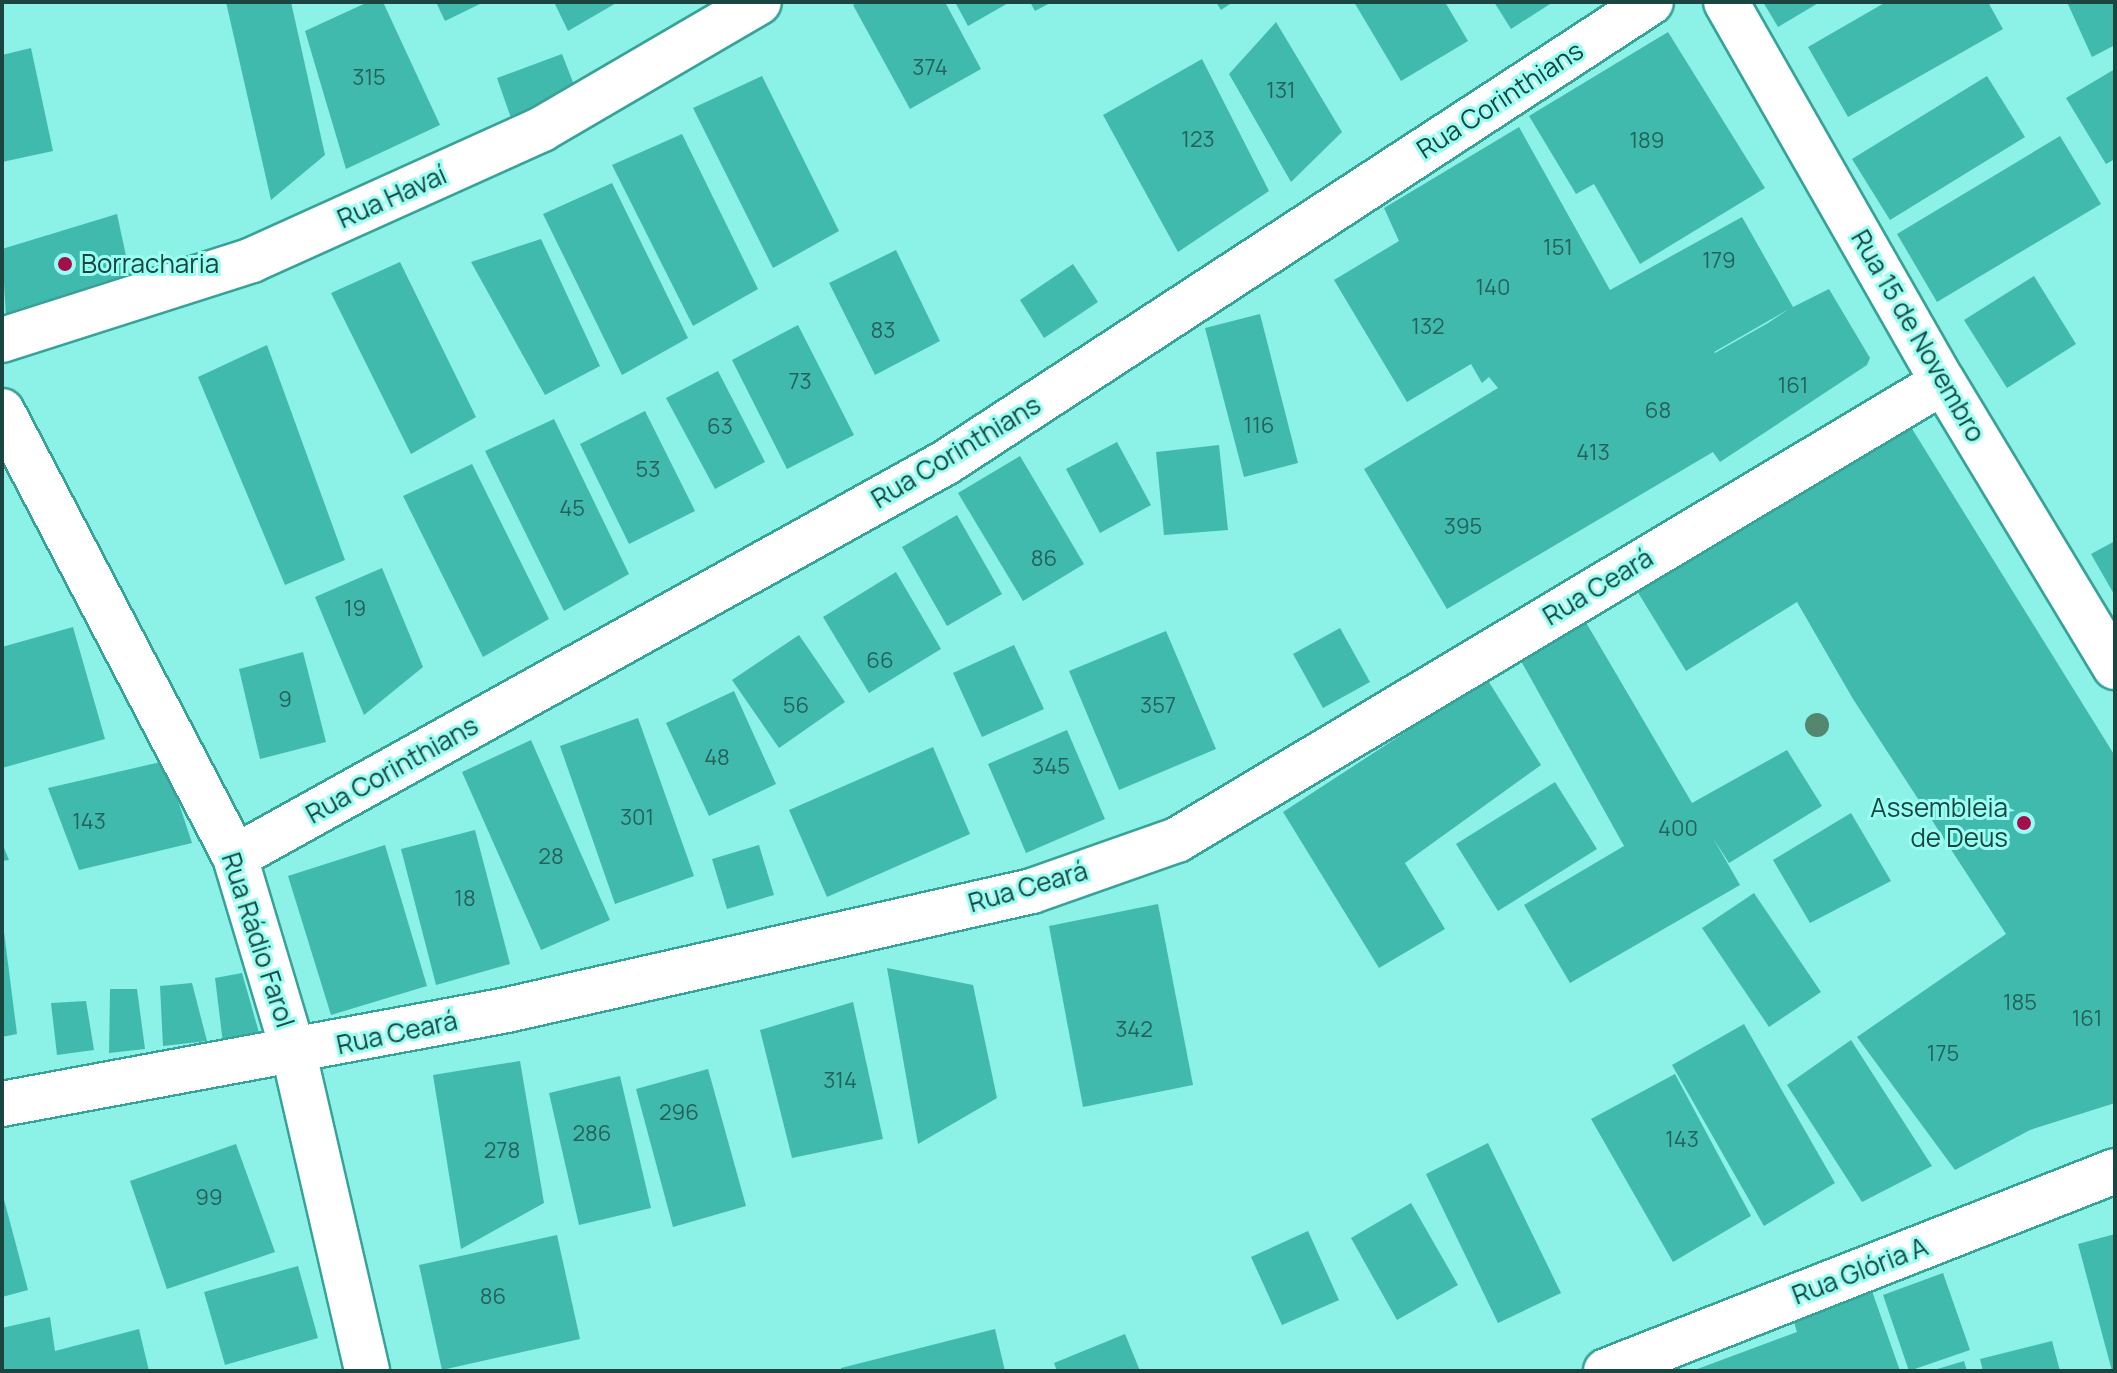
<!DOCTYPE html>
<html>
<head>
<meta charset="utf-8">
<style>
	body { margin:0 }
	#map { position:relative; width:2117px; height:1373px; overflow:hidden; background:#8cf1e6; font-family:Manrope,sans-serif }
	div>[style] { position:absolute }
	.building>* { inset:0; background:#41baae }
	.roads { filter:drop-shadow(2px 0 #37a298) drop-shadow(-2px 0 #37a298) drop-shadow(0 2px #37a298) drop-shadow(0 -2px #37a298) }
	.minor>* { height:44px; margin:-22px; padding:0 22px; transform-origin:22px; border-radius:22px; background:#fff }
	.trees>* { width:24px; height:24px; margin:-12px; border-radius:50%; background:#538770 }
	.dots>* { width:22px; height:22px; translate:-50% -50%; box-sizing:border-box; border:4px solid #99fff3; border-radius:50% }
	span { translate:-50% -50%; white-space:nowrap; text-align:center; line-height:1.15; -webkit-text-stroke:6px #99fff3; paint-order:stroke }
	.number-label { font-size:22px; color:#24625c }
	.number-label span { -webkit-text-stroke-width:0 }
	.street-label { font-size:26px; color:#1a4541 }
	.poi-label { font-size:26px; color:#1a4541 }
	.left { translate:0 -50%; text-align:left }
	.right { translate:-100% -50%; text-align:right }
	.frame { position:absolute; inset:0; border:4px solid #1a4541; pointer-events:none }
</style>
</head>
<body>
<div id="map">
	<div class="building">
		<i style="clip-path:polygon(226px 2px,291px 2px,325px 155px,271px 200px)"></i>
		<i style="clip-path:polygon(368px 2px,383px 2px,440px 125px,346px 169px,305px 31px)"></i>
		<i style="clip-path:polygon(436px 2px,484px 2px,445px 21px)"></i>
		<i style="clip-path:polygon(554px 2px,618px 2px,568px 31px)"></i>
		<i style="clip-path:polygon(859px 2px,945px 2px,981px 69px,910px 109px,853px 5px)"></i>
		<i style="clip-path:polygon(955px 2px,1010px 2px,968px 26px)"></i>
		<i style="clip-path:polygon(1030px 2px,1052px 2px,1035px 11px)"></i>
		<i style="clip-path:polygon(1216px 2px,1233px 2px,1221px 10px)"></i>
		<i style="clip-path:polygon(1354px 2px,1445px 2px,1468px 41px,1401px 81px)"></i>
		<i style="clip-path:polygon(1494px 2px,1553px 2px,1511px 29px)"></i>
		<i style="clip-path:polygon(1763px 2px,1820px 2px,1778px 27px)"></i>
		<i style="clip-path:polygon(1886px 2px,1988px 2px,2003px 29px,1848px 117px,1808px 47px)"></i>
		<i style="clip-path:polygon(2067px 2px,2115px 2px,2115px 45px,2092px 57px)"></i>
		<i style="clip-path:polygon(1276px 22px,1342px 132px,1291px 182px,1229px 74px)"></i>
		<i style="clip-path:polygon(1668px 32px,1765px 188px,1640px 264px,1594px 184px,1576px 194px,1529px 116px)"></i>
		<i style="clip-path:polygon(31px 48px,53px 151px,2px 162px,2px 55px)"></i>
		<i style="clip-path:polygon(562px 54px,576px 90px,511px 118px,497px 78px)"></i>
		<i style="clip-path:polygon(1202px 59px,1269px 191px,1178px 252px,1103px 115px)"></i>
		<i style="clip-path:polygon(2115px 69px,2115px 159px,2106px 164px,2066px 98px)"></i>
		<i style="clip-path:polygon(762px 76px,839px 231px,773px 268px,693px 108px)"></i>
		<i style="clip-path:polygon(1987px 76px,2025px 137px,1890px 220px,1852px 159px)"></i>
		<i style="clip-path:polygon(evenodd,1519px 127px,1610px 290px,1742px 217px,1793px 307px,1829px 289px,1870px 358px,1867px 365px,1720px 462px,1713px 452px,1447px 609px,1364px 469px,1498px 388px,1489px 377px,1482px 383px,1471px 364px,1407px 402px,1334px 280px,1399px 241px,1384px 208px,1519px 127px,1789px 309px,1768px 323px,1715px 353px,1714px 352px,1789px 309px)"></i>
		<i style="clip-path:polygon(682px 134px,758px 289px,693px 326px,612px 165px)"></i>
		<i style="clip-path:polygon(2060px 136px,2101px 204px,1937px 302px,1897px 234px)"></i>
		<i style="clip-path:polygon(612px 183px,688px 338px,622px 375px,543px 214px)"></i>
		<i style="clip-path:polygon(117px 214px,131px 279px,6px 317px,2px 249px)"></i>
		<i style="clip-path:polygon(541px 239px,600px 366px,545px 395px,471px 262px)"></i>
		<i style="clip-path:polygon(896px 250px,940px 341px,875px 375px,829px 283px)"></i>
		<i style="clip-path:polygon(400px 262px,476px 417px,411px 454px,331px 293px)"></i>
		<i style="clip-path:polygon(1073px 264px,1098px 302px,1044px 338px,1020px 300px)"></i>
		<i style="clip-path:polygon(2034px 276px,2076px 344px,2007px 388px,1964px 320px)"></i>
		<i style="clip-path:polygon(1260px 314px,1298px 463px,1244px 477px,1205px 328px)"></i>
		<i style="clip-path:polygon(798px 325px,854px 435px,787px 469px,732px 360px)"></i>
		<i style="clip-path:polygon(267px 345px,345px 560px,285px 585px,198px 377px)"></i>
		<i style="clip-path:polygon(718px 371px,765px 462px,715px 489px,666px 398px)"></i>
		<i style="clip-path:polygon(645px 411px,695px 511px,629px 544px,580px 444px)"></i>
		<i style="clip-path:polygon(554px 419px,629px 574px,564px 611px,485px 451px)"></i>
		<i style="clip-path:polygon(1906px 419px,2115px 756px,2115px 1103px,2030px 1130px,1955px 1170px,1857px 1037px,2006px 934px,1853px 699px,1797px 602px,1686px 671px,1634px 586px)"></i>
		<i style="clip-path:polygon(1117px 442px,1151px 505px,1100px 533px,1066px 469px)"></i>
		<i style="clip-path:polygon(1219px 445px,1228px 530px,1164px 535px,1156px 452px)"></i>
		<i style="clip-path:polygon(1020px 456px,1084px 564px,1023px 601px,958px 493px)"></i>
		<i style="clip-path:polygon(472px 464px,549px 619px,483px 657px,403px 496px)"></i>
		<i style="clip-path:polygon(957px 515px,1002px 594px,947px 626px,902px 547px)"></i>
		<i style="clip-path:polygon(2115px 541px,2115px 596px,2091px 554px)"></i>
		<i style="clip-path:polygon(382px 568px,423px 667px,364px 715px,315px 597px)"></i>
		<i style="clip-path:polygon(896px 572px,941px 649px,869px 693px,823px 617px)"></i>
		<i style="clip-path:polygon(1581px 614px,1692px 803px,1787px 750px,1822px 806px,1729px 863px,1713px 838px,1740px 885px,1570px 983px,1524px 905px,1624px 846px,1516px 652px)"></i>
		<i style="clip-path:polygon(73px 627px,105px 739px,2px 768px,2px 647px)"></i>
		<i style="clip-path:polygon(1340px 628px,1370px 682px,1323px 708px,1293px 654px)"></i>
		<i style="clip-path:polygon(1166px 631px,1216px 749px,1119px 790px,1069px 671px)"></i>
		<i style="clip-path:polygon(799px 635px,845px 702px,779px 748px,732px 680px)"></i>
		<i style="clip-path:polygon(1014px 645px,1044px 709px,982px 737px,953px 673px)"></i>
		<i style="clip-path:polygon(303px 652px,326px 742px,260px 759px,239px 669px)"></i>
		<i style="clip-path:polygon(1487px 679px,1541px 765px,1405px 863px,1445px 929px,1379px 968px,1283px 812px)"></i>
		<i style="clip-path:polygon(734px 691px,776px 784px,709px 816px,666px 723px)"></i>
		<i style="clip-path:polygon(638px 718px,694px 876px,615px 904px,560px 746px)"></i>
		<i style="clip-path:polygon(1067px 730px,1105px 819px,1026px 853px,988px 764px)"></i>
		<i style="clip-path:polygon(531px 740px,610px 920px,541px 950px,462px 772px)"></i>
		<i style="clip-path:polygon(933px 747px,970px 834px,827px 897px,789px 810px)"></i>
		<i style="clip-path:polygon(165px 761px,192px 843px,79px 870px,48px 788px)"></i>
		<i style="clip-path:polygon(1555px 782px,1597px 849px,1498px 911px,1456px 844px)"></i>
		<i style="clip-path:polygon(1851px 813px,1891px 881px,1810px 923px,1773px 860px)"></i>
		<i style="clip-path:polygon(475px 830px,510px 964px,436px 985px,401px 849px)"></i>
		<i style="clip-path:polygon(2px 843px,9px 860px,2px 861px)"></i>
		<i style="clip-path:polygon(385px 845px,427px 986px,331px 1015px,288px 876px)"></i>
		<i style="clip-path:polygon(759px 845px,774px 895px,727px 909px,712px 859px)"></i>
		<i style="clip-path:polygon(1754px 893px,1821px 992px,1769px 1027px,1702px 928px)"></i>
		<i style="clip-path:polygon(1158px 904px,1193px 1085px,1083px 1107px,1049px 926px)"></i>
		<i style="clip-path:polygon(2px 916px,17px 1034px,2px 1037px)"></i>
		<i style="clip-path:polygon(887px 968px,973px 985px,997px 1098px,918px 1144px)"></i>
		<i style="clip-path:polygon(242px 973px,260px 1036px,223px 1043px,215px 978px)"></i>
		<i style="clip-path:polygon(192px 983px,207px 1041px,163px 1046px,160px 986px)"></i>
		<i style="clip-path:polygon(110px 989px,137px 989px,145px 1049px,109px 1053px)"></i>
		<i style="clip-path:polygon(86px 1001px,94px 1050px,57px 1055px,51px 1003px)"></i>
		<i style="clip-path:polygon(853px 1002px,883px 1139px,792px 1158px,760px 1030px)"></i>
		<i style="clip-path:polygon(1744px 1024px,1835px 1183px,1764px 1226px,1672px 1065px)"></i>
		<i style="clip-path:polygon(1851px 1040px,1932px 1166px,1862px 1202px,1787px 1085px)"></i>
		<i style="clip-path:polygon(520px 1061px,544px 1203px,461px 1249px,433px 1075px)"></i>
		<i style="clip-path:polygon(708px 1069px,746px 1206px,673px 1227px,636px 1089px)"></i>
		<i style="clip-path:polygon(1675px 1074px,1751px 1216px,1673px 1262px,1591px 1119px)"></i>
		<i style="clip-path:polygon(620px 1076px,651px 1208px,579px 1225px,549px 1093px)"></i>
		<i style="clip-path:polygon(1488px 1143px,1561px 1293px,1498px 1323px,1426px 1174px)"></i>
		<i style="clip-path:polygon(236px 1144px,275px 1252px,167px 1289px,130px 1181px)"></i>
		<i style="clip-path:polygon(2px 1192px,28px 1290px,2px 1297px)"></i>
		<i style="clip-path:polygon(1411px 1203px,1458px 1285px,1397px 1320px,1351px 1238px)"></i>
		<i style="clip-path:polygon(1308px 1231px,1339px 1300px,1282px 1325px,1251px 1257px)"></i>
		<i style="clip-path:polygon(2115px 1234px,2115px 1371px,2112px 1371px,2078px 1244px)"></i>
		<i style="clip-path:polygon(557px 1235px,580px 1339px,442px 1370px,419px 1265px)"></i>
		<i style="clip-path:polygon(298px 1266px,318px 1338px,225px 1365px,204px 1292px)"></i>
		<i style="clip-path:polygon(1943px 1273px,1970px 1350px,1909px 1371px,1883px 1295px)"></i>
		<i style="clip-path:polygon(1872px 1291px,1900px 1371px,1692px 1371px,1797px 1332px,1793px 1319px)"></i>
		<i style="clip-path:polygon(50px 1317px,55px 1351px,139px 1329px,149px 1371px,2px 1371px,2px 1328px)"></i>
		<i style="clip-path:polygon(995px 1329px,1005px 1371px,841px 1371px,841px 1368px)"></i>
		<i style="clip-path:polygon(1125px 1334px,1140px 1371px,1057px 1371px,1054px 1363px)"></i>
		<i style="clip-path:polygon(2052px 1341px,2060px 1371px,1983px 1371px,1980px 1359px)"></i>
		<i style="clip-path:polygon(1964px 1361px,1967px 1371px,1934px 1371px,1934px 1370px)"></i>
	</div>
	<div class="roads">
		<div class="minor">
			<i style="left:1726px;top:2px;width:438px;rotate:60.3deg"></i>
			<i style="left:1943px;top:382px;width:333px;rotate:58.9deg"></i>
			<i style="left:2px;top:340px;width:262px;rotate:-17.7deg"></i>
			<i style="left:252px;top:260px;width:318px;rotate:-24.3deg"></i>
			<i style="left:542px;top:129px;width:251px;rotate:-30.3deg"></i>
			<i style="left:2px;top:411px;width:503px;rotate:62.42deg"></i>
			<i style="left:235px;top:857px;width:206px;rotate:73.3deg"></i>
			<i style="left:294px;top:1054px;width:325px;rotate:77deg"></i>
			<i style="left:235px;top:857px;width:812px;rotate:-29.03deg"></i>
			<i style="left:945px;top:463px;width:843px;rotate:-33.14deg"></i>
			<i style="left:2px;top:1104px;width:514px;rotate:-10.54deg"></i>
			<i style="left:507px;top:1010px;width:538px;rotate:-12.77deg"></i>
			<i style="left:1032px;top:891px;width:154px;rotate:-19.4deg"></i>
			<i style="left:1177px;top:840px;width:892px;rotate:-30.88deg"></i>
			<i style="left:1606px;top:1371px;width:547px;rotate:-21.45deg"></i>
		</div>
	</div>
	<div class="trees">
		<i style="left:1817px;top:725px"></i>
	</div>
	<div class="dots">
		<i style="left:65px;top:264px;background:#a40e4a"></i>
		<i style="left:2024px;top:823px;background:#a40e4a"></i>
	</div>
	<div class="number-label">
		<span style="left:930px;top:68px">374</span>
		<span style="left:369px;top:78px">315</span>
		<span style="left:1281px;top:91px">131</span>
		<span style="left:1198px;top:140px">123</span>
		<span style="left:1647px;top:141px">189</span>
		<span style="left:1558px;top:248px">151</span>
		<span style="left:1719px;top:261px">179</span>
		<span style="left:1493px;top:288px">140</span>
		<span style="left:1428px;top:327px">132</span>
		<span style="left:883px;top:331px">83</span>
		<span style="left:800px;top:382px">73</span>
		<span style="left:1793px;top:386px">161</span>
		<span style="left:1658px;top:411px">68</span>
		<span style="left:1259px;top:426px">116</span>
		<span style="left:720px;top:427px">63</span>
		<span style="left:1593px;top:453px">413</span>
		<span style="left:648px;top:470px">53</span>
		<span style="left:572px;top:509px">45</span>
		<span style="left:1463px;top:527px">395</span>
		<span style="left:1044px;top:559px">86</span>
		<span style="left:355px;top:609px">19</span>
		<span style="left:880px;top:661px">66</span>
		<span style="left:285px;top:700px">9</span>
		<span style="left:796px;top:706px">56</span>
		<span style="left:1158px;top:706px">357</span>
		<span style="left:717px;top:758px">48</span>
		<span style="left:1051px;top:767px">345</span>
		<span style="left:637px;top:818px">301</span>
		<span style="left:89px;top:822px">143</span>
		<span style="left:1678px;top:829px">400</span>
		<span style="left:551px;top:857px">28</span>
		<span style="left:465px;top:899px">18</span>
		<span style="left:2020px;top:1003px">185</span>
		<span style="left:2087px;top:1019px">161</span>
		<span style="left:1134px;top:1030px">342</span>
		<span style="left:1943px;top:1054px">175</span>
		<span style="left:840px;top:1081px">314</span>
		<span style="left:679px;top:1113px">296</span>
		<span style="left:592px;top:1134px">286</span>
		<span style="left:1682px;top:1140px">143</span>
		<span style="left:502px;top:1151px">278</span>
		<span style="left:209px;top:1198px">99</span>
		<span style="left:493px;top:1297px">86</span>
	</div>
	<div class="street-label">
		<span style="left:1500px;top:100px;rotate:-33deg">Rua Corinthians</span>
		<span style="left:392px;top:197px;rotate:-24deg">Rua Havaí</span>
		<span style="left:1918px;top:336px;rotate:60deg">Rua 15 de Novembro</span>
		<span style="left:956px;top:452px;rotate:-31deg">Rua Corinthians</span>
		<span style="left:1598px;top:587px;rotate:-31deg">Rua Ceará</span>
		<span style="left:392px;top:770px;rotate:-29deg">Rua Corinthians</span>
		<span style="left:1028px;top:887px;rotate:-16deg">Rua Ceará</span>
		<span style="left:258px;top:940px;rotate:72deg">Rua Rádio Farol</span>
		<span style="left:397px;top:1033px;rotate:-12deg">Rua Ceará</span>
		<span style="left:1860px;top:1271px;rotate:-21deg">Rua Glória A</span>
	</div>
	<div class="poi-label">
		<span class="left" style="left:81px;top:264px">Borracharia</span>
		<span class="right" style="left:2008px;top:823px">Assembleia<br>de Deus</span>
	</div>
	<div class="frame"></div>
</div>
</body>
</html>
